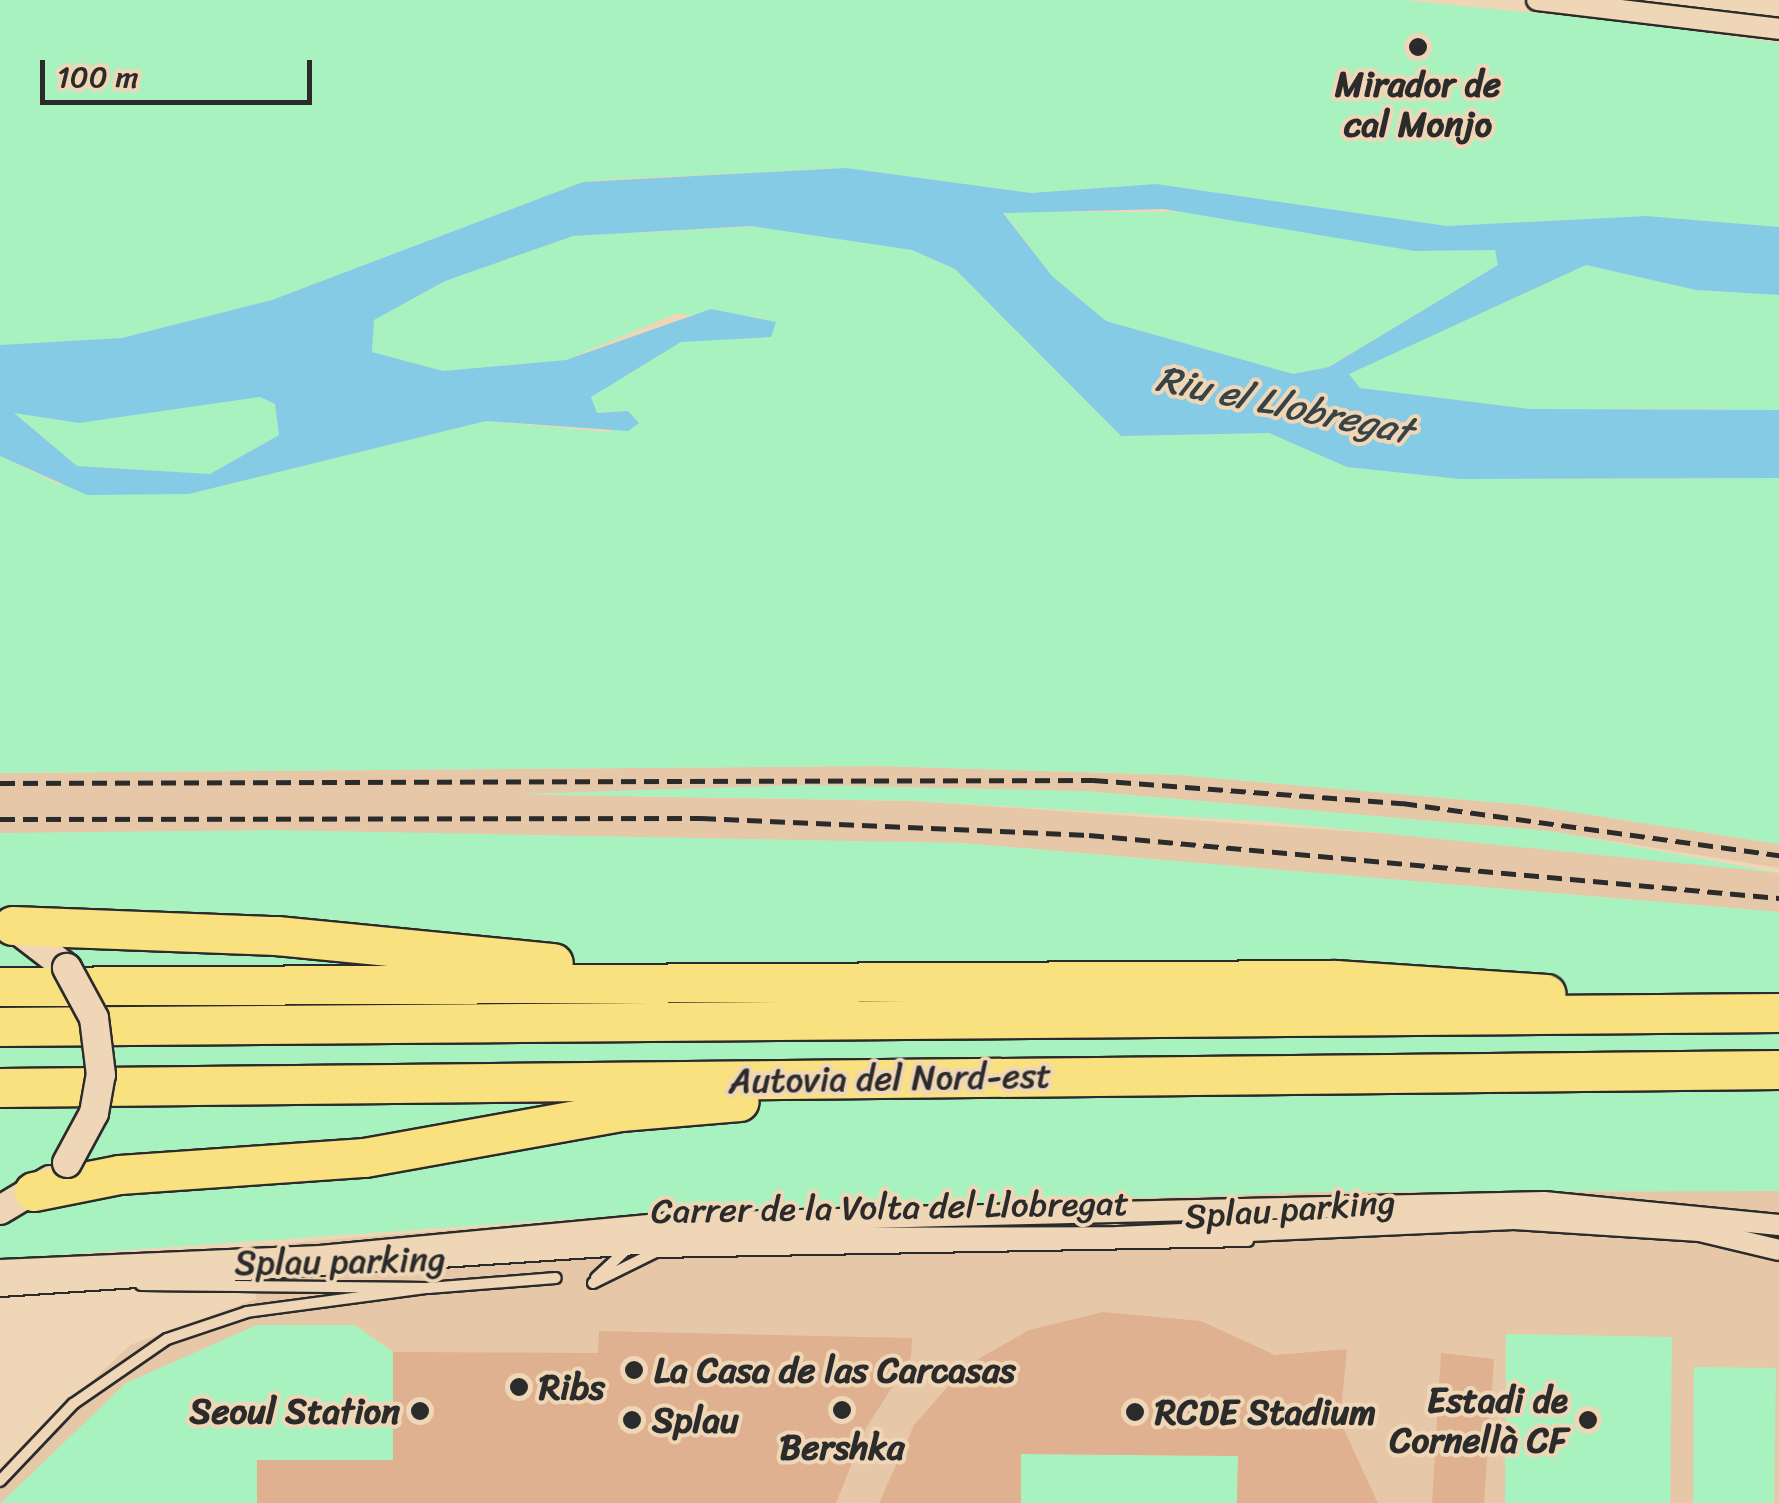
<!DOCTYPE html>
<html>
<head>
<meta charset="utf-8">
<style>
	body { margin:0 }
	#map { position:relative; width:1779px; height:1503px; overflow:hidden; background:#eed6b6; font-family:Sriracha,sans-serif }
	div>[style] { position:absolute }
	.built>* { inset:0; background:#e6c8a8 }
	.green>* { inset:0; background:#a8f2c0 }
	.water>* { inset:0; background:#85cbe6 }
	.building>* { inset:0; background:#dfb190 }
	.roads { filter:drop-shadow(2px 0 #2b2b2b) drop-shadow(-2px 0 #2b2b2b) drop-shadow(0 2px #2b2b2b) drop-shadow(0 -2px #2b2b2b) }
	.lane>* { height:10px; margin:-5px; padding:0 5px; transform-origin:5px; border-radius:5px; background:#eed6b6 }
	.street>* { height:20px; margin:-10px; padding:0 10px; transform-origin:10px; border-radius:10px; background:#eed6b6 }
	.secondary>* { height:28px; margin:-14px; padding:0 14px; transform-origin:14px; border-radius:14px; background:#eed6b6 }
	.highway>* { height:38px; margin:-19px; padding:0 19px; transform-origin:19px; border-radius:19px; background:#fae180 }
	.rail>* { height:5px; margin-top:-2.5px; transform-origin:0; background:repeating-linear-gradient(90deg,#2b2b2b 0 15px,transparent 0 23px) }
	.bridges { filter:drop-shadow(2px 0 #2b2b2b) drop-shadow(-2px 0 #2b2b2b) drop-shadow(0 2px #2b2b2b) drop-shadow(0 -2px #2b2b2b) }
	.secondary-bridge>* { height:28px; margin:-14px; padding:0 14px; transform-origin:14px; border-radius:14px; background:#eed6b6 }
	.dots>* { width:28px; height:28px; translate:-50% -50%; box-sizing:border-box; border:5px solid #eed6b6; border-radius:50% }
	span { translate:-50% -50%; white-space:nowrap; text-align:center; line-height:1.15; -webkit-text-stroke:8px #eed6b6; paint-order:stroke }
	.poi-label { font-size:35px; color:#2b2b2b; font-weight:700 }
	.left { translate:0 -50%; text-align:left }
	.right { translate:-100% -50%; text-align:right }
	.street-label { font-size:35px; color:#2b2b2b }
	.water-label { font-size:38px; color:#384347; font-style:italic }
	.scale { position:absolute; left:40px; top:60px; width:272px; height:45px; box-sizing:border-box; border:5px solid #2b2b2b; border-top:0; padding-left:12px; font-size:30px; line-height:35px; white-space:nowrap; color:#2b2b2b; -webkit-text-stroke:8px #eed6b6; paint-order:stroke }
</style>
</head>
<body>
<div id="map">
	<div class="built">
		<i style="clip-path:polygon(878px 766px,1178px 775px,1527px 805px,1779px 844px,1779px 868px,1550px 831px,1084px 791px,545px 795px,913px 801px,1507px 842px,1779px 873px,1779px 912px,962px 843px,0 833px,0 773px)"></i>
		<i style="clip-path:polygon(1779px 1191px,1779px 1503px,0 1503px,0 1468px,130px 1345px,256px 1299px,253px 1246px,658px 1213px,1326px 1192px)"></i>
	</div>
	<div class="green">
		<i style="clip-path:polygon(0 0,1401px 0,1627px 22px,1779px 43px,1779px 227px,1646px 216px,1447px 226px,1156px 184px,1031px 193px,846px 168px,615px 179px,583px 182px,272px 300px,122px 338px,21px 351px,0 345px)"></i>
		<i style="clip-path:polygon(1003px 212px,1196px 212px,1414px 251px,1495px 250px,1498px 265px,1328px 367px,1293px 374px,1106px 321px,1052px 276px)"></i>
		<i style="clip-path:polygon(766px 226px,912px 250px,955px 269px,1121px 436px,1269px 433px,1347px 467px,1460px 479px,1779px 478px,1779px 844px,1527px 805px,1178px 775px,878px 766px,0 773px,0 456px,58px 484px,189px 494px,486px 421px,610px 432px,628px 411px,596px 413px,590px 397px,681px 342px,716px 334px,756px 339px,761px 317px,675px 314px,566px 360px,443px 371px,372px 352px,374px 320px,445px 281px,573px 236px)"></i>
		<i style="clip-path:polygon(1586px 265px,1696px 290px,1779px 295px,1779px 410px,1531px 409px,1360px 388px,1348px 374px)"></i>
		<i style="clip-path:polygon(260px 397px,275px 404px,279px 435px,210px 474px,77px 466px,13px 412px,62px 421px)"></i>
		<i style="clip-path:polygon(808px 785px,1084px 791px,1550px 831px,1779px 873px,1260px 821px,913px 801px,515px 794px)"></i>
		<i style="clip-path:polygon(270px 830px,962px 843px,1779px 912px,1779px 1191px,1326px 1192px,658px 1213px,0 1259px,0 833px)"></i>
		<i style="clip-path:polygon(257px 1325px,355px 1325px,393px 1352px,393px 1460px,257px 1460px,257px 1503px,1px 1503px,126px 1383px)"></i>
		<i style="clip-path:polygon(1506px 1334px,1672px 1337px,1670px 1503px,1505px 1503px)"></i>
		<i style="clip-path:polygon(1694px 1367px,1776px 1368px,1774px 1503px,1693px 1503px)"></i>
		<i style="clip-path:polygon(1021px 1454px,1238px 1456px,1237px 1503px,1021px 1503px)"></i>
	</div>
	<div class="water">
		<i style="clip-path:polygon(evenodd,846px 168px,1031px 193px,1156px 184px,1447px 226px,1646px 216px,1779px 227px,1779px 295px,1696px 290px,1586px 265px,1349px 374px,1360px 388px,1531px 409px,1779px 410px,1779px 478px,1460px 479px,1347px 467px,1269px 433px,1121px 436px,955px 269px,912px 250px,751px 226px,573px 236px,445px 281px,374px 320px,372px 352px,443px 371px,566px 360px,711px 309px,776px 322px,771px 337px,681px 342px,591px 397px,597px 413px,628px 411px,639px 423px,628px 431px,486px 421px,189px 494px,87px 495px,0 456px,0 345px,122px 338px,272px 300px,583px 182px,846px 168px,1164px 209px,1414px 251px,1495px 250px,1498px 265px,1329px 367px,1293px 374px,1106px 321px,1052px 276px,1003px 213px,1164px 209px,846px 168px,260px 397px,275px 404px,279px 435px,210px 474px,77px 466px,14px 413px,79px 423px,260px 397px)"></i>
	</div>
	<div class="building">
		<i style="clip-path:polygon(1103px 1312px,1201px 1321px,1275px 1355px,1347px 1349px,1340px 1421px,1378px 1503px,1237px 1503px,1238px 1456px,1021px 1454px,1021px 1503px,879px 1503px,914px 1425px,966px 1366px,1029px 1330px)"></i>
		<i style="clip-path:polygon(599px 1331px,912px 1338px,911px 1358px,866px 1428px,836px 1503px,257px 1503px,257px 1460px,393px 1460px,393px 1352px,598px 1353px)"></i>
		<i style="clip-path:polygon(1441px 1353px,1494px 1359px,1484px 1503px,1432px 1503px)"></i>
	</div>
	<div class="roads">
		<div class="lane">
			<i style="left:596px;top:1278px;width:42px;rotate:-43.1deg"></i>
			<i style="left:593px;top:1283px;width:70px;rotate:-26.2deg"></i>
			<i style="left:656px;top:1252px;width:592px;rotate:-1.06deg"></i>
			<i style="left:141px;top:1285px;width:287px;rotate:0.6deg"></i>
			<i style="left:428px;top:1288px;width:128px;rotate:-4.5deg"></i>
			<i style="left:0;top:1481px;width:106px;rotate:-46.5deg"></i>
			<i style="left:73px;top:1404px;width:114px;rotate:-34.7deg"></i>
			<i style="left:167px;top:1339px;width:84px;rotate:-18.6deg"></i>
			<i style="left:247px;top:1312px;width:183px;rotate:-7.6deg"></i>
		</div>
		<div class="street">
			<i style="left:1537px;top:0;width:244px;rotate:6.8deg"></i>
			<i style="left:0;top:1270px;width:320px;rotate:-2.5deg"></i>
			<i style="left:320px;top:1256px;width:338px;rotate:-5.4deg"></i>
			<i style="left:656px;top:1224px;width:289px;rotate:-1.6deg"></i>
			<i style="left:945px;top:1216px;width:599px;rotate:-1.34deg"></i>
			<i style="left:1544px;top:1202px;width:236px;rotate:5.6deg"></i>
			<i style="left:0;top:1286px;width:731px;rotate:-3.77deg"></i>
			<i style="left:729px;top:1238px;width:388px;rotate:-0.1deg"></i>
			<i style="left:1117px;top:1237px;width:397px;rotate:-2.6deg"></i>
			<i style="left:1514px;top:1219px;width:186px;rotate:3.7deg"></i>
			<i style="left:1700px;top:1231px;width:81px;rotate:13.5deg"></i>
		</div>
		<div class="secondary">
			<i style="left:15px;top:928px;width:66px;rotate:37.6deg"></i>
			<i style="left:0;top:1210px;width:58px;rotate:-31deg"></i>
		</div>
		<div class="highway">
			<i style="left:13px;top:926px;width:264px;rotate:2.2deg"></i>
			<i style="left:277px;top:936px;width:278px;rotate:5.6deg"></i>
			<i style="left:0;top:987px;width:1336px;rotate:-0.3deg"></i>
			<i style="left:1336px;top:980px;width:211px;rotate:3.8deg"></i>
			<i style="left:0;top:1027px;width:1779px;rotate:-0.45deg"></i>
			<i style="left:0;top:1088px;width:1779px;rotate:-0.58deg"></i>
			<i style="left:34px;top:1192px;width:88px;rotate:-11.2deg"></i>
			<i style="left:120px;top:1175px;width:246px;rotate:-4deg"></i>
			<i style="left:365px;top:1158px;width:260px;rotate:-10.2deg"></i>
			<i style="left:621px;top:1112px;width:119px;rotate:-4.8deg"></i>
		</div>
	</div>
	<div class="rail">
		<i style="left:0;top:783px;width:1093px;rotate:-0.16deg"></i>
		<i style="left:1093px;top:780px;width:310px;rotate:4.3deg"></i>
		<i style="left:1402px;top:803px;width:381px;rotate:7.9deg"></i>
		<i style="left:0;top:819px;width:701px;rotate:-0.08deg"></i>
		<i style="left:701px;top:818px;width:388px;rotate:2.5deg"></i>
		<i style="left:1089px;top:835px;width:693px;rotate:5.22deg"></i>
	</div>
	<div class="bridges">
		<div class="secondary-bridge">
			<i style="left:67px;top:1163px;width:57px;rotate:-61.6deg"></i>
			<i style="left:94px;top:1113px;width:39px;rotate:-80deg"></i>
			<i style="left:101px;top:1075px;width:57px;rotate:-97deg"></i>
			<i style="left:94px;top:1018px;width:57px;rotate:-118.4deg"></i>
		</div>
	</div>
	<div class="dots">
		<i style="left:1418px;top:47px;background:#2b2b2b"></i>
		<i style="left:634px;top:1370px;background:#2b2b2b"></i>
		<i style="left:519px;top:1387px;background:#2b2b2b"></i>
		<i style="left:842px;top:1410px;background:#2b2b2b"></i>
		<i style="left:420px;top:1411px;background:#2b2b2b"></i>
		<i style="left:1135px;top:1412px;background:#2b2b2b"></i>
		<i style="left:632px;top:1420px;background:#2b2b2b"></i>
		<i style="left:1588px;top:1420px;background:#2b2b2b"></i>
	</div>
	<div class="poi-label">
		<span style="left:1418px;top:104px">Mirador de<br>cal Monjo</span>
		<span class="left" style="left:654px;top:1370px">La Casa de las Carcasas</span>
		<span class="left" style="left:539px;top:1387px">Ribs</span>
		<span class="right" style="left:1568px;top:1420px">Estadi de<br>Cornellà CF</span>
		<span class="right" style="left:400px;top:1411px">Seoul Station</span>
		<span class="left" style="left:1155px;top:1412px">RCDE Stadium</span>
		<span class="left" style="left:652px;top:1420px">Splau</span>
		<span style="left:842px;top:1447px">Bershka</span>
	</div>
	<div class="street-label">
		<span style="left:890px;top:1078px;rotate:-1deg">Autovia del Nord-est</span>
		<span style="left:890px;top:1207px;rotate:-1deg">Carrer de la Volta del Llobregat</span>
		<span style="left:1290px;top:1209px;rotate:-4deg">Splau parking</span>
		<span style="left:340px;top:1261px;rotate:-1deg">Splau parking</span>
	</div>
	<div class="water-label">
		<span style="left:1284px;top:405px;rotate:12deg">Riu el Llobregat</span>
	</div>
	<div class="scale">100 m</div>
</div>
</body>
</html>
